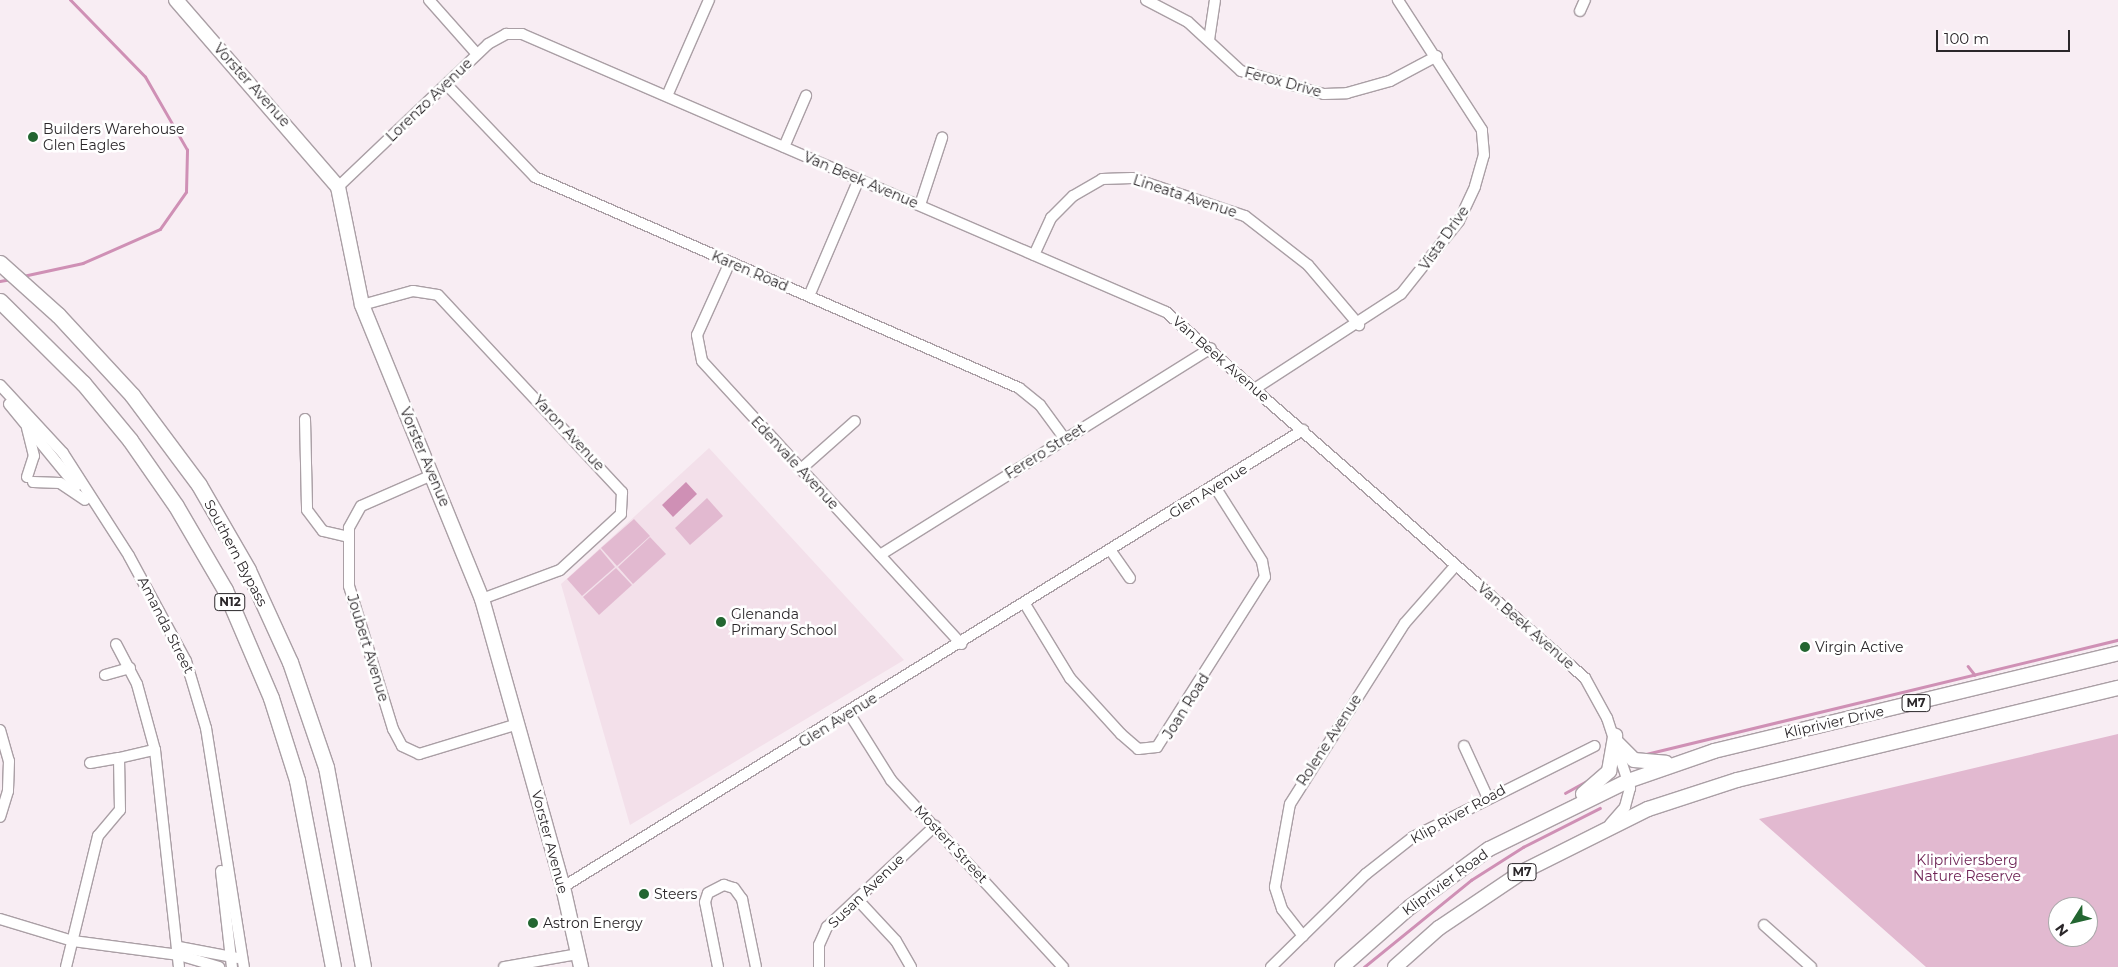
<!DOCTYPE html>
<html>
<head>
<meta charset="utf-8">
<style>
	body { margin:0 }
	#map { position:relative; width:2118px; height:967px; overflow:hidden; background:#f8edf3; font-family:Montserrat,sans-serif }
	div>[style] { position:absolute }
	.built>* { inset:0; background:#f3e0ea }
	.green>* { inset:0; background:#e2b9d0 }
	.water>* { inset:0; background:#cf90b5 }
	.stream>* { height:2.5px; margin:-1.25px; padding:0 1.25px; transform-origin:1.25px; border-radius:1.25px; background:#cf90b5 }
	.roads { filter:drop-shadow(1px 0 #aa9fa5) drop-shadow(-1px 0 #aa9fa5) drop-shadow(0 1px #aa9fa5) drop-shadow(0 -1px #aa9fa5) }
	.minor>* { height:10px; margin:-5px; padding:0 5px; transform-origin:5px; border-radius:5px; background:#fff }
	.major>* { height:14px; margin:-7px; padding:0 7px; transform-origin:7px; border-radius:7px; background:#fff }
	.highway>* { height:15px; margin:-7.5px; padding:0 7.5px; transform-origin:7.5px; border-radius:7.5px; background:#fff }
	.dots>* { width:14px; height:14px; translate:-50% -50%; box-sizing:border-box; border:2px solid #fff; border-radius:50% }
	span { translate:-50% -50%; white-space:nowrap; text-align:center; line-height:1.15; -webkit-text-stroke:5px #fff; paint-order:stroke }
	.shield-label span { padding:1px 4px; background:#fff; border:1px solid; border-radius:4px; -webkit-text-stroke-width:0 }
	.shield-label { font-size:12px; color:#2b272a; font-weight:700 }
	.street-label { font-size:14px; color:#2b272a }
	.poi-label { font-size:14px; color:#2b272a }
	.left { translate:0 -50%; text-align:left }
	.park-label { font-size:14px; color:#6f2456 }
	.north { position:absolute; left:2048px; top:897px; width:50px; height:50px; box-sizing:border-box; background:#fff; border:1px solid #aaa9aa; border-radius:50%; rotate:234deg; font-size:14px; font-weight:700; line-height:20px; text-align:center; color:#2b272a }
	.north::after { content:''; display:block; margin:auto; width:18px; height:22px; background:#236631; clip-path:polygon(50% 0,100% 100%,50% 72%,0 100%) }
	.scale { position:absolute; left:1936px; top:30px; width:134px; height:22px; box-sizing:border-box; border:2px solid #2b272a; border-top:0; padding-left:6px; font-size:15px; line-height:18px; white-space:nowrap; color:#2b272a; -webkit-text-stroke:4px #fff; paint-order:stroke }
</style>
</head>
<body>
<div id="map">
	<div class="built">
		<i style="clip-path:polygon(709px 448px,904px 660px,630px 825px,561px 584px)"></i>
	</div>
	<div class="green">
		<i style="clip-path:polygon(707px 498px,723px 516px,690px 545px,675px 528px)"></i>
		<i style="clip-path:polygon(634px 519px,650px 536px,617px 566px,601px 548px)"></i>
		<i style="clip-path:polygon(650px 537px,666px 554px,633px 584px,618px 567px)"></i>
		<i style="clip-path:polygon(600px 549px,615px 567px,582px 596px,567px 579px)"></i>
		<i style="clip-path:polygon(616px 568px,632px 585px,599px 615px,583px 597px)"></i>
		<i style="clip-path:polygon(evenodd,2118px 734px,2118px 967px,1926px 967px,1759px 819px,2118px 734px,2058px 907px,2088px 907px,2088px 937px,2058px 937px,2058px 907px)"></i>
	</div>
	<div class="water">
		<i style="clip-path:polygon(686px 482px,697px 494px,673px 517px,662px 505px)"></i>
	</div>
	<div class="stream">
		<i style="left:23px;top:276px;width:61px;rotate:-12.2deg"></i>
		<i style="left:83px;top:263px;width:84px;rotate:-23.8deg"></i>
		<i style="left:160px;top:229px;width:45px;rotate:-54.9deg"></i>
		<i style="left:186px;top:192px;width:42px;rotate:-88.6deg"></i>
		<i style="left:187px;top:150px;width:84px;rotate:-119.9deg"></i>
		<i style="left:145px;top:77px;width:107px;rotate:-134.2deg"></i>
		<i style="left:0;top:281px;width:11px;rotate:-10deg"></i>
		<i style="left:1968px;top:666px;width:11px;rotate:52deg"></i>
		<i style="left:1646px;top:754px;width:486px;rotate:-13.6deg"></i>
		<i style="left:1565px;top:793px;width:31px;rotate:-29deg"></i>
		<i style="left:1364px;top:967px;width:138px;rotate:-39.1deg"></i>
		<i style="left:1471px;top:880px;width:62px;rotate:-32.4deg"></i>
		<i style="left:1523px;top:847px;width:86px;rotate:-26.9deg"></i>
	</div>
	<div class="roads">
		<div class="minor">
			<i style="left:429px;top:0;width:72px;rotate:48.4deg"></i>
			<i style="left:1146px;top:0;width:47px;rotate:27.6deg"></i>
			<i style="left:1188px;top:22px;width:72px;rotate:42.8deg"></i>
			<i style="left:1241px;top:71px;width:86px;rotate:15.5deg"></i>
			<i style="left:1324px;top:94px;width:23px;rotate:-2deg"></i>
			<i style="left:1347px;top:93px;width:45px;rotate:-15.6deg"></i>
			<i style="left:1390px;top:81px;width:53px;rotate:-28deg"></i>
			<i style="left:1580px;top:11px;width:12px;rotate:-66deg"></i>
			<i style="left:1209px;top:40px;width:40px;rotate:-81.5deg"></i>
			<i style="left:447px;top:85px;width:127px;rotate:46.3deg"></i>
			<i style="left:535px;top:177px;width:528px;rotate:23.55deg"></i>
			<i style="left:1019px;top:388px;width:27px;rotate:39deg"></i>
			<i style="left:1040px;top:405px;width:42px;rotate:53.7deg"></i>
			<i style="left:667px;top:96px;width:105px;rotate:-66.4deg"></i>
			<i style="left:784px;top:147px;width:56px;rotate:-66.7deg"></i>
			<i style="left:338px;top:187px;width:207px;rotate:-43.6deg"></i>
			<i style="left:488px;top:44px;width:21px;rotate:-29deg"></i>
			<i style="left:506px;top:34px;width:16px"></i>
			<i style="left:522px;top:34px;width:701px;rotate:23.35deg"></i>
			<i style="left:1166px;top:312px;width:556px;rotate:41.14deg"></i>
			<i style="left:1585px;top:678px;width:46px;rotate:61.2deg"></i>
			<i style="left:1607px;top:718px;width:74px;rotate:71.8deg"></i>
			<i style="left:1630px;top:788px;width:20px;rotate:105deg"></i>
			<i style="left:1625px;top:807px;width:23px;rotate:131deg"></i>
			<i style="left:920px;top:205px;width:71px;rotate:-71.8deg"></i>
			<i style="left:1034px;top:255px;width:41px;rotate:-65.3deg"></i>
			<i style="left:1051px;top:218px;width:31px;rotate:-45deg"></i>
			<i style="left:1073px;top:196px;width:34px;rotate:-30deg"></i>
			<i style="left:1102px;top:179px;width:30px;rotate:-2deg"></i>
			<i style="left:1132px;top:178px;width:119px;rotate:18.6deg"></i>
			<i style="left:1245px;top:216px;width:80px;rotate:37.9deg"></i>
			<i style="left:1308px;top:265px;width:79px;rotate:49.6deg"></i>
			<i style="left:730px;top:262px;width:80px;rotate:114.3deg"></i>
			<i style="left:697px;top:335px;width:26px;rotate:79deg"></i>
			<i style="left:702px;top:361px;width:384px;rotate:47.5deg"></i>
			<i style="left:809px;top:296px;width:127px;rotate:-66.9deg"></i>
			<i style="left:362px;top:305px;width:53px;rotate:-15.4deg"></i>
			<i style="left:413px;top:291px;width:25px;rotate:9deg"></i>
			<i style="left:438px;top:295px;width:270px;rotate:47deg"></i>
			<i style="left:622px;top:492px;width:22px;rotate:93deg"></i>
			<i style="left:621px;top:514px;width:83px;rotate:137.4deg"></i>
			<i style="left:560px;top:570px;width:83px;rotate:159.6deg"></i>
			<i style="left:0;top:385px;width:93px;rotate:47.2deg"></i>
			<i style="left:63px;top:453px;width:122px;rotate:57.3deg"></i>
			<i style="left:129px;top:556px;width:119px;rotate:61.5deg"></i>
			<i style="left:186px;top:661px;width:70px;rotate:73.4deg"></i>
			<i style="left:206px;top:728px;width:242px;rotate:81deg"></i>
			<i style="left:1256px;top:388px;width:173px;rotate:-33deg"></i>
			<i style="left:1401px;top:294px;width:93px;rotate:-51.5deg"></i>
			<i style="left:1459px;top:221px;width:38px;rotate:-65deg"></i>
			<i style="left:1475px;top:186px;width:32px;rotate:-74deg"></i>
			<i style="left:1484px;top:155px;width:25px;rotate:-95deg"></i>
			<i style="left:1482px;top:130px;width:155px;rotate:-122.9deg"></i>
			<i style="left:9px;top:404px;width:106px;rotate:50.7deg"></i>
			<i style="left:305px;top:419px;width:91px;rotate:88.7deg"></i>
			<i style="left:307px;top:510px;width:26px;rotate:53deg"></i>
			<i style="left:323px;top:531px;width:26px;rotate:13deg"></i>
			<i style="left:801px;top:469px;width:72px;rotate:-41.6deg"></i>
			<i style="left:432px;top:475px;width:77px;rotate:156.4deg"></i>
			<i style="left:361px;top:506px;width:25px;rotate:119deg"></i>
			<i style="left:349px;top:528px;width:58px;rotate:90deg"></i>
			<i style="left:349px;top:586px;width:150px;rotate:72.9deg"></i>
			<i style="left:393px;top:729px;width:19px;rotate:62deg"></i>
			<i style="left:402px;top:746px;width:19px;rotate:25deg"></i>
			<i style="left:419px;top:754px;width:103px;rotate:-16.9deg"></i>
			<i style="left:27px;top:477px;width:22px;rotate:-72deg"></i>
			<i style="left:34px;top:456px;width:29px;rotate:-104deg"></i>
			<i style="left:33px;top:482px;width:27px;rotate:2deg"></i>
			<i style="left:60px;top:483px;width:30px;rotate:34deg"></i>
			<i style="left:1111px;top:551px;width:33px;rotate:55deg"></i>
			<i style="left:880px;top:555px;width:390px;rotate:-32deg"></i>
			<i style="left:1025px;top:604px;width:87px;rotate:58.7deg"></i>
			<i style="left:1070px;top:678px;width:76px;rotate:47.7deg"></i>
			<i style="left:1121px;top:734px;width:23px;rotate:41deg"></i>
			<i style="left:1138px;top:749px;width:19px;rotate:-6deg"></i>
			<i style="left:1157px;top:747px;width:201px;rotate:-57.6deg"></i>
			<i style="left:1265px;top:577px;width:16px;rotate:-101deg"></i>
			<i style="left:1262px;top:561px;width:88px;rotate:-122.4deg"></i>
			<i style="left:105px;top:675px;width:26px;rotate:-16deg"></i>
			<i style="left:849px;top:713px;width:79px;rotate:57.9deg"></i>
			<i style="left:891px;top:780px;width:254px;rotate:47.4deg"></i>
			<i style="left:0;top:730px;width:32px;rotate:74deg"></i>
			<i style="left:9px;top:761px;width:30px;rotate:92deg"></i>
			<i style="left:8px;top:791px;width:27px;rotate:107deg"></i>
			<i style="left:1464px;top:746px;width:55px;rotate:65.3deg"></i>
			<i style="left:155px;top:750px;width:218px;rotate:83.7deg"></i>
			<i style="left:90px;top:763px;width:29px;rotate:-10deg"></i>
			<i style="left:221px;top:871px;width:97px;rotate:83.5deg"></i>
			<i style="left:563px;top:887px;width:870px;rotate:-31.7deg"></i>
			<i style="left:857px;top:899px;width:57px;rotate:47.1deg"></i>
			<i style="left:896px;top:941px;width:30px;rotate:60deg"></i>
			<i style="left:0;top:919px;width:76px;rotate:16.8deg"></i>
			<i style="left:73px;top:941px;width:107px;rotate:7.5deg"></i>
			<i style="left:179px;top:955px;width:42px;rotate:16.7deg"></i>
			<i style="left:1764px;top:925px;width:63px;rotate:41.8deg"></i>
			<i style="left:1303px;top:936px;width:34px;rotate:-128deg"></i>
			<i style="left:1282px;top:909px;width:23px;rotate:-108deg"></i>
			<i style="left:1275px;top:887px;width:84px;rotate:-79.8deg"></i>
			<i style="left:1290px;top:804px;width:214px;rotate:-57.6deg"></i>
			<i style="left:1405px;top:623px;width:76px;rotate:-48.7deg"></i>
			<i style="left:179px;top:947px;width:59px;rotate:10.7deg"></i>
			<i style="left:66px;top:967px;width:135px;rotate:-76.3deg"></i>
			<i style="left:98px;top:836px;width:34px;rotate:-50deg"></i>
			<i style="left:120px;top:810px;width:52px;rotate:-91.1deg"></i>
			<i style="left:119px;top:758px;width:37px;rotate:-13deg"></i>
			<i style="left:155px;top:750px;width:68px;rotate:-105.3deg"></i>
			<i style="left:137px;top:684px;width:45px;rotate:-117.7deg"></i>
			<i style="left:504px;top:967px;width:75px;rotate:-10deg"></i>
			<i style="left:718px;top:967px;width:66px;rotate:-101.3deg"></i>
			<i style="left:705px;top:902px;width:9px;rotate:-72deg"></i>
			<i style="left:708px;top:893px;width:18px;rotate:-27deg"></i>
			<i style="left:724px;top:885px;width:10px;rotate:17deg"></i>
			<i style="left:734px;top:888px;width:14px;rotate:54deg"></i>
			<i style="left:742px;top:899px;width:69px;rotate:78.4deg"></i>
			<i style="left:819px;top:967px;width:22px;rotate:-90deg"></i>
			<i style="left:819px;top:945px;width:20px;rotate:-66deg"></i>
			<i style="left:827px;top:927px;width:148px;rotate:-43.1deg"></i>
			<i style="left:1271px;top:967px;width:133px;rotate:-44.4deg"></i>
			<i style="left:1366px;top:874px;width:60px;rotate:-38.2deg"></i>
			<i style="left:1413px;top:837px;width:203px;rotate:-26.6deg"></i>
		</div>
		<div class="major">
			<i style="left:176px;top:0;width:247px;rotate:49.1deg"></i>
			<i style="left:338px;top:187px;width:120px;rotate:78.5deg"></i>
			<i style="left:362px;top:305px;width:318px;rotate:67.8deg"></i>
			<i style="left:482px;top:599px;width:299px;rotate:74.3deg"></i>
			<i style="left:563px;top:887px;width:82px;rotate:77.3deg"></i>
			<i style="left:1616px;top:742px;width:25px;rotate:45deg"></i>
			<i style="left:1634px;top:760px;width:32px;rotate:5deg"></i>
			<i style="left:1583px;top:794px;width:35px;rotate:-41deg"></i>
			<i style="left:1609px;top:771px;width:36px;rotate:-80deg"></i>
			<i style="left:1342px;top:967px;width:91px;rotate:-41.4deg"></i>
			<i style="left:1410px;top:907px;width:98px;rotate:-36.3deg"></i>
			<i style="left:1489px;top:849px;width:155px;rotate:-26.1deg"></i>
			<i style="left:1628px;top:781px;width:91px;rotate:-19.2deg"></i>
			<i style="left:1714px;top:751px;width:416px;rotate:-13.6deg"></i>
			<i style="left:1395px;top:967px;width:59px;rotate:-41.6deg"></i>
			<i style="left:1439px;top:928px;width:100px;rotate:-34deg"></i>
			<i style="left:1522px;top:872px;width:141px;rotate:-26.6deg"></i>
			<i style="left:1648px;top:809px;width:94px;rotate:-18deg"></i>
			<i style="left:1737px;top:780px;width:392px;rotate:-13.6deg"></i>
		</div>
		<div class="highway">
			<i style="left:0;top:263px;width:78px;rotate:41.9deg"></i>
			<i style="left:58px;top:315px;width:109px;rotate:47.2deg"></i>
			<i style="left:132px;top:395px;width:112px;rotate:53.3deg"></i>
			<i style="left:199px;top:485px;width:98px;rotate:60deg"></i>
			<i style="left:248px;top:570px;width:101px;rotate:65.5deg"></i>
			<i style="left:290px;top:662px;width:111px;rotate:71.1deg"></i>
			<i style="left:326px;top:767px;width:203px;rotate:79.5deg"></i>
			<i style="left:0;top:301px;width:117px;rotate:44.7deg"></i>
			<i style="left:83px;top:383px;width:74px;rotate:50.5deg"></i>
			<i style="left:130px;top:440px;width:80px;rotate:55.1deg"></i>
			<i style="left:176px;top:506px;width:97px;rotate:59.7deg"></i>
			<i style="left:225px;top:590px;width:117px;rotate:66.9deg"></i>
			<i style="left:271px;top:698px;width:86px;rotate:72.4deg"></i>
			<i style="left:297px;top:780px;width:190px;rotate:79.1deg"></i>
		</div>
	</div>
	<div class="dots">
		<i style="left:33px;top:137px;background:#236631"></i>
		<i style="left:721px;top:622px;background:#236631"></i>
		<i style="left:1805px;top:647px;background:#236631"></i>
		<i style="left:644px;top:894px;background:#236631"></i>
		<i style="left:533px;top:923px;background:#236631"></i>
	</div>
	<div class="shield-label">
		<span style="left:230px;top:602px">N12</span>
		<span style="left:1916px;top:703px">M7</span>
		<span style="left:1522px;top:872px">M7</span>
	</div>
	<div class="street-label">
		<span style="left:1283px;top:82px;rotate:15deg">Ferox Drive</span>
		<span style="left:252px;top:85px;rotate:48deg">Vorster Avenue</span>
		<span style="left:429px;top:100px;rotate:-44deg">Lorenzo Avenue</span>
		<span style="left:861px;top:180px;rotate:23deg">Van Beek Avenue</span>
		<span style="left:1185px;top:196px;rotate:18deg">Lineata Avenue</span>
		<span style="left:1444px;top:238px;rotate:-55deg">Vista Drive</span>
		<span style="left:750px;top:271px;rotate:23deg">Karen Road</span>
		<span style="left:1221px;top:359px;rotate:41deg">Van Beek Avenue</span>
		<span style="left:569px;top:433px;rotate:47deg">Yaron Avenue</span>
		<span style="left:1045px;top:451px;rotate:-32deg">Ferero Street</span>
		<span style="left:425px;top:457px;rotate:67deg">Vorster Avenue</span>
		<span style="left:795px;top:463px;rotate:47deg">Edenvale Avenue</span>
		<span style="left:1208px;top:491px;rotate:-32deg">Glen Avenue</span>
		<span style="left:236px;top:553px;rotate:62deg">Southern Bypass</span>
		<span style="left:166px;top:625px;rotate:63deg">Amanda Street</span>
		<span style="left:1526px;top:626px;rotate:41deg">Van Beek Avenue</span>
		<span style="left:368px;top:648px;rotate:73deg">Joubert Avenue</span>
		<span style="left:1186px;top:706px;rotate:-58deg">Joan Road</span>
		<span style="left:838px;top:720px;rotate:-32deg">Glen Avenue</span>
		<span style="left:1834px;top:722px;rotate:-13deg">Kliprivier Drive</span>
		<span style="left:1329px;top:740px;rotate:-57deg">Rolene Avenue</span>
		<span style="left:1458px;top:814px;rotate:-29deg">Klip River Road</span>
		<span style="left:550px;top:842px;rotate:75deg">Vorster Avenue</span>
		<span style="left:951px;top:844px;rotate:47deg">Mostert Street</span>
		<span style="left:1445px;top:882px;rotate:-36deg">Kliprivier Road</span>
		<span style="left:866px;top:891px;rotate:-44deg">Susan Avenue</span>
	</div>
	<div class="poi-label">
		<span class="left" style="left:43px;top:137px">Builders Warehouse<br>Glen Eagles</span>
		<span class="left" style="left:731px;top:622px">Glenanda<br>Primary School</span>
		<span class="left" style="left:1815px;top:647px">Virgin Active</span>
		<span class="left" style="left:654px;top:894px">Steers</span>
		<span class="left" style="left:543px;top:923px">Astron Energy</span>
	</div>
	<div class="park-label">
		<span style="left:1967px;top:868px">Klipriviersberg<br>Nature Reserve</span>
	</div>
	<div class="north">N</div>
	<div class="scale">100 m</div>
</div>
</body>
</html>
